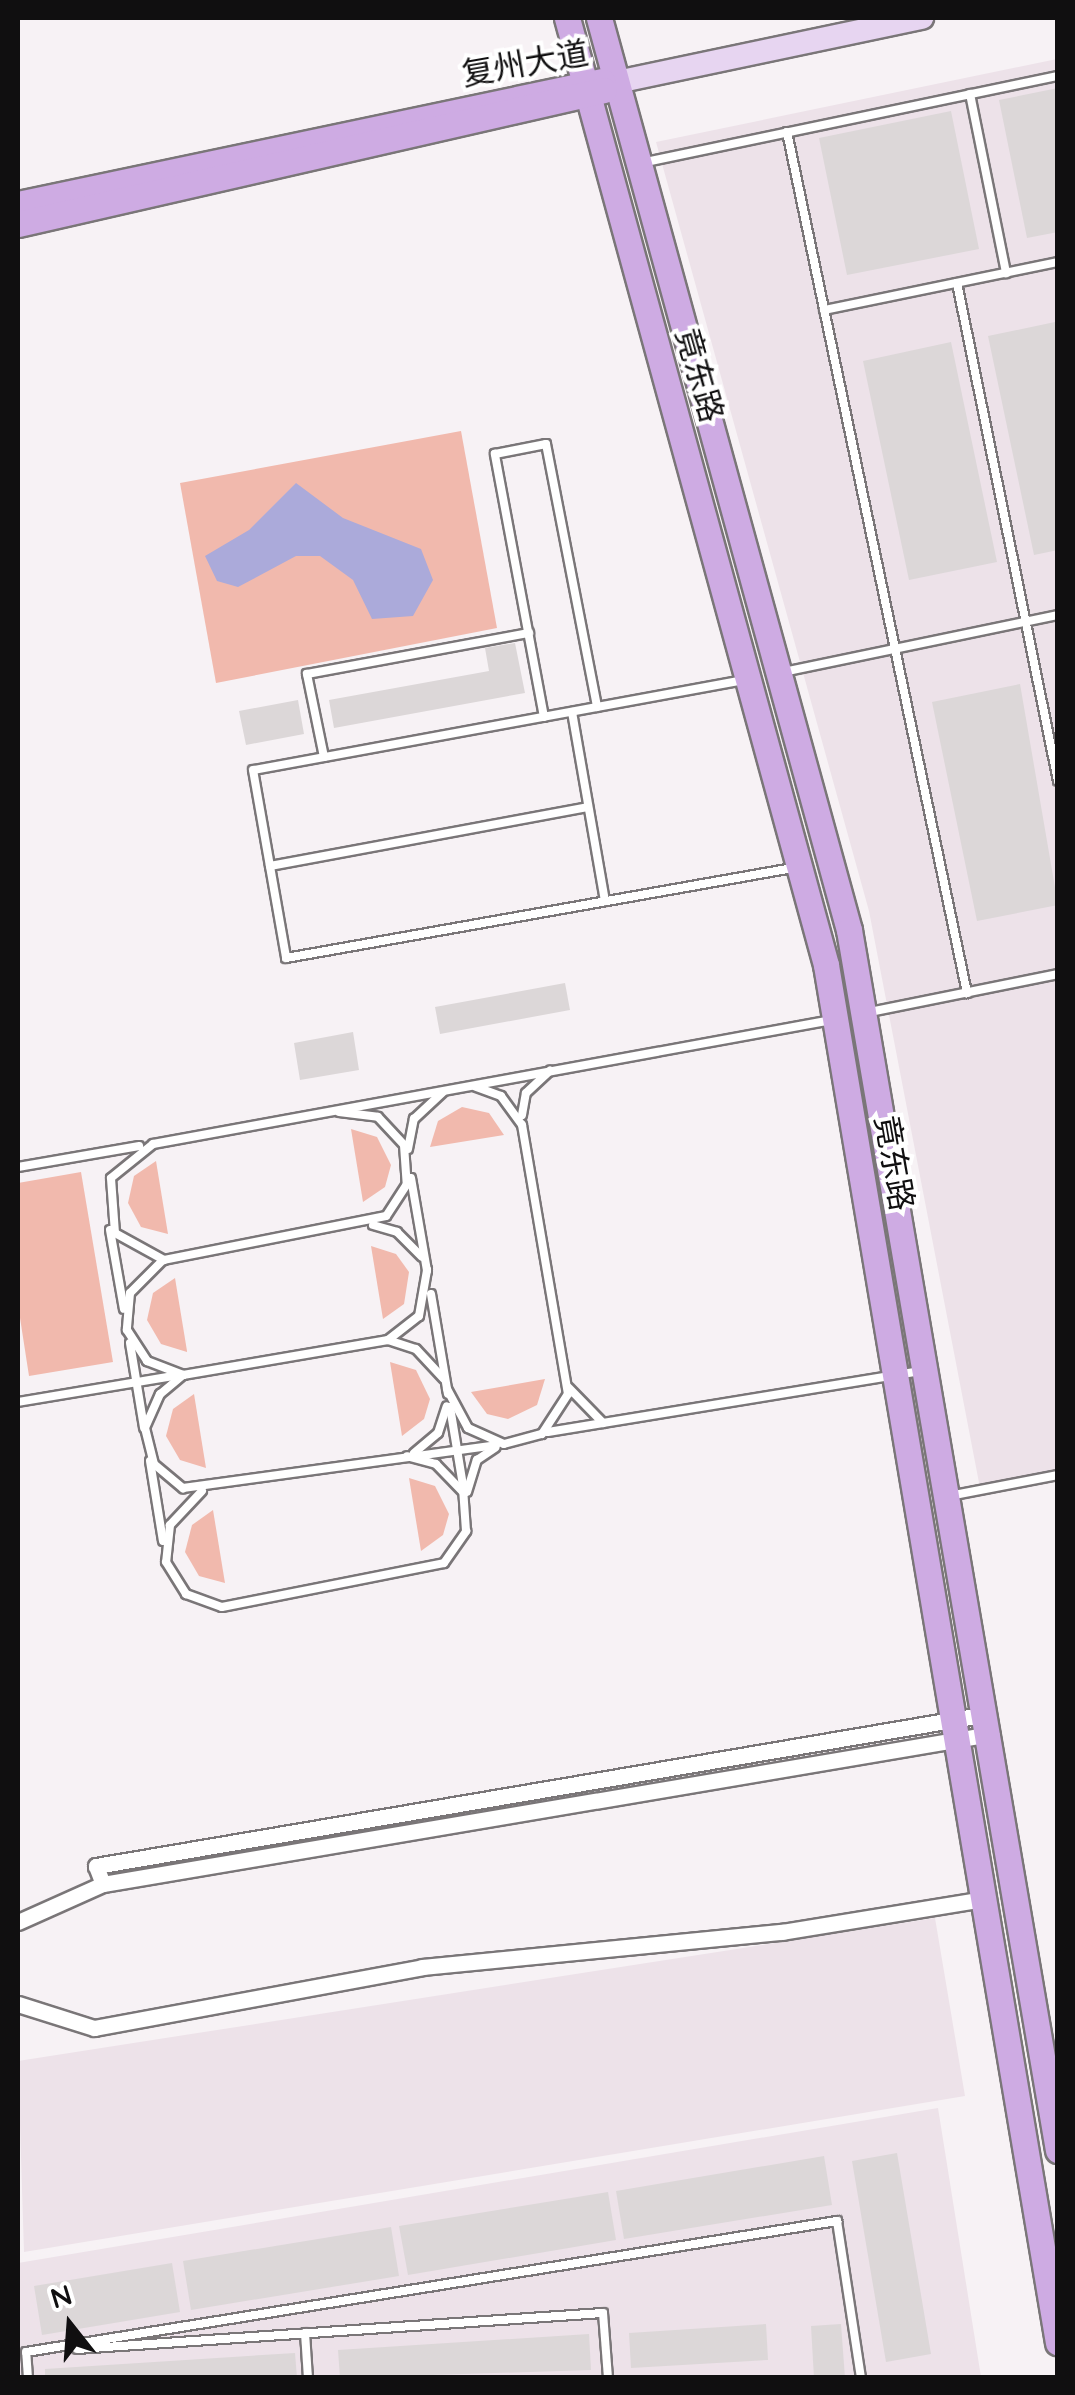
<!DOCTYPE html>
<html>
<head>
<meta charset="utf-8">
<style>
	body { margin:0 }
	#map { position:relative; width:1075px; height:2395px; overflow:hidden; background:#f7f2f5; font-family:Quicksand,"Noto Sans SC",sans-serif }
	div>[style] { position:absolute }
	.built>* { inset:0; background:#ede2e9 }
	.green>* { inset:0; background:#f1b9ad }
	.water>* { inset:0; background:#abaada }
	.building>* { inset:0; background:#dcd7d8 }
	.roads { filter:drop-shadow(2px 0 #7a7678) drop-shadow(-2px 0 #7a7678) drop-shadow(0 2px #7a7678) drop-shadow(0 -2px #7a7678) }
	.lane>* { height:8px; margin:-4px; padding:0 4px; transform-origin:4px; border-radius:4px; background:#fff }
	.street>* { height:15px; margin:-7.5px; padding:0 7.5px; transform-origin:7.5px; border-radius:7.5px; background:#fff }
	.secondary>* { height:22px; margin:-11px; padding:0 11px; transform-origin:11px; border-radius:11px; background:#e7d5f1 }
	.primary>* { height:25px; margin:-12.5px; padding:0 12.5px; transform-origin:12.5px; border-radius:12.5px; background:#ceabe3 }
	span { translate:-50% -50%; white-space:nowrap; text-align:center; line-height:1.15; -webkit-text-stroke:8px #fff; paint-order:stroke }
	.street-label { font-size:32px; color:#100f10 }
	.frame { position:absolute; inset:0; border:20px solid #100f10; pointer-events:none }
	.north { position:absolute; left:20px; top:2275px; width:100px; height:100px; -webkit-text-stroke:8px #fff; paint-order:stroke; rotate:343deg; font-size:28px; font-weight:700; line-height:40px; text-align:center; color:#100f10 }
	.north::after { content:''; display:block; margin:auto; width:35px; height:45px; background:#100f10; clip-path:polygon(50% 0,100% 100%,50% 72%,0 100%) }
</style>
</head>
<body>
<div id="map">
	<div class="built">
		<i style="clip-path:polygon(1057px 59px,1057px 1478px,981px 1493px,869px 911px,656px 142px)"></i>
		<i style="clip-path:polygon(935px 1918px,965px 2096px,24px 2252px,18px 2061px)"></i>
		<i style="clip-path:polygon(938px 2108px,981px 2377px,18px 2378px,18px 2263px)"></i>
	</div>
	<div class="green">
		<i style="clip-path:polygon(461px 431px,497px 628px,216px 683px,180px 483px)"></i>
		<i style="clip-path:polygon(462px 1107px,489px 1113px,504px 1135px,430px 1147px,438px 1121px)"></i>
		<i style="clip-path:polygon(351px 1129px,377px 1137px,391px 1165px,385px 1187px,363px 1202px)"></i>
		<i style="clip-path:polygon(156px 1161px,168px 1234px,141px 1227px,128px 1203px,134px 1176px)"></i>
		<i style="clip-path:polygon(81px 1172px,113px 1362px,29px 1376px,18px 1305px,18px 1183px)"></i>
		<i style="clip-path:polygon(371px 1246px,396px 1254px,409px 1272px,404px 1304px,383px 1319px)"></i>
		<i style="clip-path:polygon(175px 1278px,187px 1351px,187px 1352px,161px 1344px,147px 1320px,153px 1293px)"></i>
		<i style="clip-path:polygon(390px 1362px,416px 1370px,430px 1399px,424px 1419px,402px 1436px)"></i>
		<i style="clip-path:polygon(545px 1379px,537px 1405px,508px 1419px,487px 1414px,471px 1392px)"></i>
		<i style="clip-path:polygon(194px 1394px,206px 1468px,180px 1460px,166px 1436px,173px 1409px)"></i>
		<i style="clip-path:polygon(409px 1478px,435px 1486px,449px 1514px,443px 1535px,421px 1551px)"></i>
		<i style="clip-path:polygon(213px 1510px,225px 1583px,199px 1576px,185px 1552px,192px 1525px)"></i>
	</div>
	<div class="water">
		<i style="clip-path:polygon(296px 483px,343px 518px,421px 549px,433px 580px,413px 616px,372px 619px,353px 580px,320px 556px,296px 556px,238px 587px,217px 581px,205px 556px,249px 530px)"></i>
	</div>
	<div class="building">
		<i style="clip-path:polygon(1058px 88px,1058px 232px,1027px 238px,999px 100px)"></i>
		<i style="clip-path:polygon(951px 111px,979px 249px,847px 275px,819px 138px)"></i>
		<i style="clip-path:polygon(1055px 322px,1058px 550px,1034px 555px,988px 336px)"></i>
		<i style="clip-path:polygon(951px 342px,997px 562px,909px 580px,863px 361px)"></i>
		<i style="clip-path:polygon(515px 643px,525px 693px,334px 728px,329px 700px,489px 671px,485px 648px)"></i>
		<i style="clip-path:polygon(1020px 684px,1058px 905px,977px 921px,932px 702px)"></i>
		<i style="clip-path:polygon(298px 700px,304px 734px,246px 745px,239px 711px)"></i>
		<i style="clip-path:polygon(565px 983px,570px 1010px,440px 1034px,435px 1007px)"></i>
		<i style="clip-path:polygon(353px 1032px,359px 1070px,300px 1080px,294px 1043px)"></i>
		<i style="clip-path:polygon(897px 2153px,931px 2354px,886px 2362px,852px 2161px)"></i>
		<i style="clip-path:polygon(824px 2156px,832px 2205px,624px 2239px,616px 2191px)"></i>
		<i style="clip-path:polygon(608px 2192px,616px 2240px,408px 2275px,399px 2226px)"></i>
		<i style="clip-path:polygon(391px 2227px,399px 2276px,191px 2310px,183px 2261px)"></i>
		<i style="clip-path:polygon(172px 2263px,180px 2312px,42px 2335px,34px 2286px)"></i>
		<i style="clip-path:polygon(766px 2324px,768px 2360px,631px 2368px,629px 2333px)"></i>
		<i style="clip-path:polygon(841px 2324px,845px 2378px,814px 2378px,811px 2326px)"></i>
		<i style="clip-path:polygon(589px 2334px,591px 2370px,340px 2378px,338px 2350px)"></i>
		<i style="clip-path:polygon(295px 2353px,297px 2378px,45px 2378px,45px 2369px)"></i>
	</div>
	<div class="roads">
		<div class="lane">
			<i style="left:970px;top:94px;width:183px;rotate:78.6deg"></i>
			<i style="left:787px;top:132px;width:880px;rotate:78.19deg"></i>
			<i style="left:641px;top:163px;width:426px;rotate:-11.8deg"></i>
			<i style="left:957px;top:283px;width:508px;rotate:78.54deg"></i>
			<i style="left:824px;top:310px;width:239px;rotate:-11.6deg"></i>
			<i style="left:783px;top:672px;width:281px;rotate:-11.7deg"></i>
			<i style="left:744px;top:680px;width:499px;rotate:169.6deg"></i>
			<i style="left:253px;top:770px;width:191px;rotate:80deg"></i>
			<i style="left:286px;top:958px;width:515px;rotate:-10.07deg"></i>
			<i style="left:572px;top:712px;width:192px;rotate:80.1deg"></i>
			<i style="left:544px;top:717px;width:268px;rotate:-100.6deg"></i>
			<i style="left:495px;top:454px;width:52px;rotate:-11.1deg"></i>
			<i style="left:546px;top:444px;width:268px;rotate:79deg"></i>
			<i style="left:324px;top:757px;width:85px;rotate:-101.6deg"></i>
			<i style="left:307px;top:674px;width:226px;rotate:-10.5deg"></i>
			<i style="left:270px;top:866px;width:323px;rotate:-10.5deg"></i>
			<i style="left:865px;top:1013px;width:197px;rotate:-11.4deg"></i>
			<i style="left:339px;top:1112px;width:39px;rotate:7deg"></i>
			<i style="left:378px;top:1117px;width:38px;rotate:47deg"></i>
			<i style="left:404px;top:1145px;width:39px;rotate:86deg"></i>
			<i style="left:407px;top:1184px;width:38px;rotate:123deg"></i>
			<i style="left:386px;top:1216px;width:226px;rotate:168.8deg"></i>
			<i style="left:164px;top:1260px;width:56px;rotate:-151.1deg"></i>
			<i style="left:115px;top:1233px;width:55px;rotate:-94.2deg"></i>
			<i style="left:111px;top:1178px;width:54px;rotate:-39deg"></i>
			<i style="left:153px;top:1144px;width:690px;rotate:-10.35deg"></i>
			<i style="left:522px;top:1115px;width:22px;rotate:-80deg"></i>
			<i style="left:526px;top:1093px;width:33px;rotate:-43deg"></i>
			<i style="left:408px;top:1149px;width:31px;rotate:-79deg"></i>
			<i style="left:414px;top:1119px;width:40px;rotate:-43deg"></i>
			<i style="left:18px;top:1167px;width:123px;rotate:-9.8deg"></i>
			<i style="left:411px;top:1178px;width:94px;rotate:80.2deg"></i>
			<i style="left:373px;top:1225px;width:25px;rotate:16deg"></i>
			<i style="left:397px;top:1232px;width:35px;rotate:45deg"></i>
			<i style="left:110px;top:1230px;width:80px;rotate:80deg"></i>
			<i style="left:162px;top:1261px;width:45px;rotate:135deg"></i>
			<i style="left:130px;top:1293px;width:37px;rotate:95deg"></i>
			<i style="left:127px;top:1330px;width:37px;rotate:57deg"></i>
			<i style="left:147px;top:1361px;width:39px;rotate:21deg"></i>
			<i style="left:183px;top:1375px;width:208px;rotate:-9.7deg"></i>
			<i style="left:388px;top:1340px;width:39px;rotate:-38deg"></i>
			<i style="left:419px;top:1316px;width:47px;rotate:-80.1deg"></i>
			<i style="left:431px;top:1294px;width:101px;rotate:80.4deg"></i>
			<i style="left:388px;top:1340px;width:29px;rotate:18deg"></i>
			<i style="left:416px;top:1349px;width:40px;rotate:47deg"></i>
			<i style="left:130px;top:1343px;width:86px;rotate:80.6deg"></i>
			<i style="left:183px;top:1375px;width:30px;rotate:140deg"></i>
			<i style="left:160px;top:1394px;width:37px;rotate:114deg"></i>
			<i style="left:145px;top:1428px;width:37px;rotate:76deg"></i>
			<i style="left:154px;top:1464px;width:38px;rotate:40deg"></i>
			<i style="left:183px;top:1488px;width:316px;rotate:-7.8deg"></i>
			<i style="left:569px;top:1388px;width:49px;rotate:45.8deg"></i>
			<i style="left:447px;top:1389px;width:44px;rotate:61.7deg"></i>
			<i style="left:468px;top:1428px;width:39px;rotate:24deg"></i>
			<i style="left:504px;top:1444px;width:39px;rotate:-15deg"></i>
			<i style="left:542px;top:1434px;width:48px;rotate:-57deg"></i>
			<i style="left:568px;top:1394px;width:273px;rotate:-99.7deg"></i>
			<i style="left:522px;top:1125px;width:36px;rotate:-126deg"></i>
			<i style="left:501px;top:1096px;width:27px;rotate:-160deg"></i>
			<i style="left:18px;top:1402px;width:158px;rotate:-9.5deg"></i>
			<i style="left:450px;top:1407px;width:86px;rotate:80.6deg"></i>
			<i style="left:548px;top:1432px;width:376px;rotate:-9.3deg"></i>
			<i style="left:414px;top:1453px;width:31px;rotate:-40deg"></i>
			<i style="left:438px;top:1433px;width:28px;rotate:-72deg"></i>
			<i style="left:150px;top:1461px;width:81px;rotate:80.8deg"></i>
			<i style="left:202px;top:1491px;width:47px;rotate:133.3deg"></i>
			<i style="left:170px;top:1525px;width:37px;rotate:96deg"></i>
			<i style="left:166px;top:1562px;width:38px;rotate:58deg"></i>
			<i style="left:186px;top:1594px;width:38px;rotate:20deg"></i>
			<i style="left:222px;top:1607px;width:226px;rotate:-11.2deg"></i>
			<i style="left:444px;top:1563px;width:39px;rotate:-55deg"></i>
			<i style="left:466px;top:1531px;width:39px;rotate:-94deg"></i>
			<i style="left:463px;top:1492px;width:39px;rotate:-134deg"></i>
			<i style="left:436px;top:1464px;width:30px;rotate:-165deg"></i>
			<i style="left:467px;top:1492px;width:34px;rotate:-73deg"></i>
			<i style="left:477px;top:1460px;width:22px;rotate:-34deg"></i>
			<i style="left:949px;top:1496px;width:111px;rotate:-10.9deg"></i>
			<i style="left:305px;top:2333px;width:45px;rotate:86.2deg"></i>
			<i style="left:77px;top:2349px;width:527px;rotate:-3.92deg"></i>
			<i style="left:603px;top:2313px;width:65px;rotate:85.6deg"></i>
			<i style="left:28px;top:2378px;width:26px;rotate:-94deg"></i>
			<i style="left:26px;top:2352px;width:822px;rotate:-9.18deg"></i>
			<i style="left:837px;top:2221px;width:159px;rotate:81.3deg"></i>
		</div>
		<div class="street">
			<i style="left:987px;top:1714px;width:904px;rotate:170.32deg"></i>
			<i style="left:96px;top:1866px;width:19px;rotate:69deg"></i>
			<i style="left:103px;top:1884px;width:901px;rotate:-9.59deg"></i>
			<i style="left:18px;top:1922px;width:93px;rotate:-24.1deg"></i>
			<i style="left:18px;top:2004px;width:80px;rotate:17.5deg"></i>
			<i style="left:94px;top:2028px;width:334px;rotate:-10.5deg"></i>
			<i style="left:422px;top:1967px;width:362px;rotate:-5.6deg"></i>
			<i style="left:782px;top:1932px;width:204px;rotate:-9.3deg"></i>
		</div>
		<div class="secondary">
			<i style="left:617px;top:82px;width:312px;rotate:-11.9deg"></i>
		</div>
		<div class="primary">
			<i style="left:567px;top:18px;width:982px;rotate:74.7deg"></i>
			<i style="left:826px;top:965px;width:1397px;rotate:80.44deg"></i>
			<i style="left:599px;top:18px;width:946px;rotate:74.67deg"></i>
			<i style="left:849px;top:930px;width:1238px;rotate:80.28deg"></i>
			<i style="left:18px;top:204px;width:597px;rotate:-11.89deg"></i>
			<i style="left:18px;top:224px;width:601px;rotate:-12.88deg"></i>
		</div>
	</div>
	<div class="street-label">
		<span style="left:525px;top:63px;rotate:-10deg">复州大道</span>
		<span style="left:700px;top:375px;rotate:74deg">竟东路</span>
		<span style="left:895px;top:1163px;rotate:80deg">竟东路</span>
	</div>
	<div class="frame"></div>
	<div class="north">N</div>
</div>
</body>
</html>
